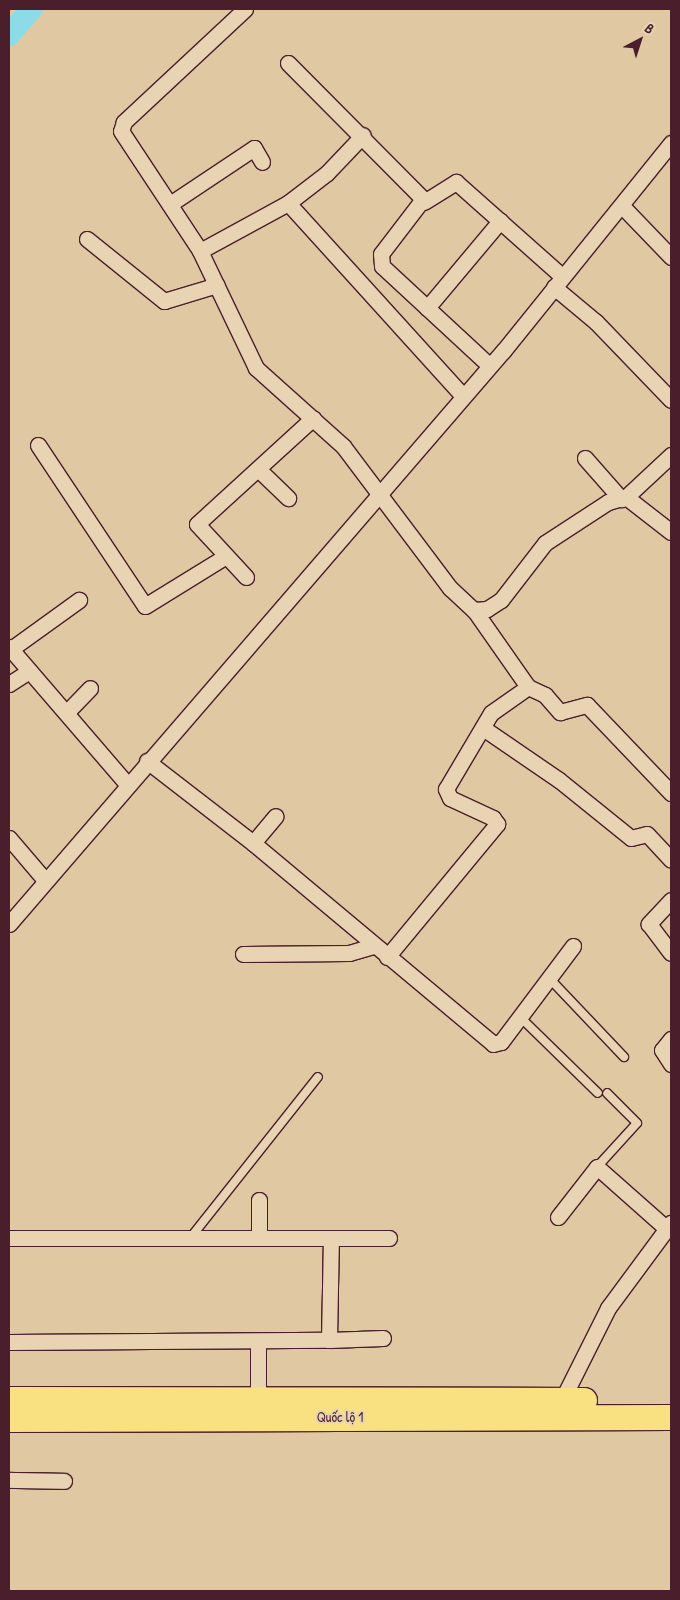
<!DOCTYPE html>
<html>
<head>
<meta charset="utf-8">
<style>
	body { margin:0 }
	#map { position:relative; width:680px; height:1600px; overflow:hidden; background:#e0c8a3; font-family:"Patrick Hand",sans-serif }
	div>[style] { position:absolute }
	.river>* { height:22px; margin:-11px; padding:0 11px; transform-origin:11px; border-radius:11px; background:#8bdce6 }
	.roads { filter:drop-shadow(1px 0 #4a1f2b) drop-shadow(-1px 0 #4a1f2b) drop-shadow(0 1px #4a1f2b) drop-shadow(0 -1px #4a1f2b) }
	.service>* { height:8px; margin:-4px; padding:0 4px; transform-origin:4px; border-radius:4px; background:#e8d4b2 }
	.minor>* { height:15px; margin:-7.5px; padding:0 7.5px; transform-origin:7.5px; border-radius:7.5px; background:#e8d4b2 }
	.trunk>* { height:25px; margin:-12.5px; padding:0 12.5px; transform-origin:12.5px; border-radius:12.5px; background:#f9e181 }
	span { translate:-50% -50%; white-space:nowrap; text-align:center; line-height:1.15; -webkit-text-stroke:4px #e8d4b2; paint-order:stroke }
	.street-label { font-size:14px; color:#4a1f2b }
	.frame { position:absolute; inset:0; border:10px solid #4a1f2b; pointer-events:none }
	.north { position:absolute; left:615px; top:15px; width:50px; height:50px; -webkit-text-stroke:4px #e8d4b2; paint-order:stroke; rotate:40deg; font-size:14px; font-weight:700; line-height:20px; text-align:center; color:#4a1f2b }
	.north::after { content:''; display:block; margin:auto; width:18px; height:22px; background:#4a1f2b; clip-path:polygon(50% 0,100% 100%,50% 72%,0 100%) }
</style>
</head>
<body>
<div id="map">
	<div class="river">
		<i style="left:9px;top:35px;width:35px;rotate:-49deg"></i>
	</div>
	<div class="roads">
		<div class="service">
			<i style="left:549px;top:978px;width:109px;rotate:46.5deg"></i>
			<i style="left:519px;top:1016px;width:110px;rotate:44.3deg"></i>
			<i style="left:597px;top:1167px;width:59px;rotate:-47.7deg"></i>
			<i style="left:637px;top:1123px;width:42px;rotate:-135deg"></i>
			<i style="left:191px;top:1237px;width:204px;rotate:-51.6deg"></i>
		</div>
		<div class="minor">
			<i style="left:245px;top:9px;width:166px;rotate:137deg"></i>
			<i style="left:124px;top:122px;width:9px;rotate:108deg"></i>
			<i style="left:121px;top:131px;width:144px;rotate:56.6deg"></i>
			<i style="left:200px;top:251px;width:130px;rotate:64.4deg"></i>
			<i style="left:256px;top:368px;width:117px;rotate:41.9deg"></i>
			<i style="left:343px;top:446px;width:178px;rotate:53deg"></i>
			<i style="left:450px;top:588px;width:33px;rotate:43deg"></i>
			<i style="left:474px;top:610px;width:13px;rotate:-4deg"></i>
			<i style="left:487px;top:609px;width:17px;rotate:-33deg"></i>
			<i style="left:501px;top:600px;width:72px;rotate:-52.3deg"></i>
			<i style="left:545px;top:543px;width:75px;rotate:-33.1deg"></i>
			<i style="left:608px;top:502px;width:19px;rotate:-16deg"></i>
			<i style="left:626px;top:497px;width:62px;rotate:-43deg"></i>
			<i style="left:288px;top:63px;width:192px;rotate:45.2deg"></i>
			<i style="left:423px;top:199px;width:69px;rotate:127.4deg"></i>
			<i style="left:381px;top:254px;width:12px;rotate:85deg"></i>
			<i style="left:382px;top:266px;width:146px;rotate:42.8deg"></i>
			<i style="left:424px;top:202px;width:38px;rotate:-32deg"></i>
			<i style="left:456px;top:182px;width:142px;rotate:41.6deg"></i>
			<i style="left:288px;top:203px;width:259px;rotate:47.8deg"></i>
			<i style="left:170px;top:204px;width:101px;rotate:-33.7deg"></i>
			<i style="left:254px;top:148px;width:16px;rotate:60deg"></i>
			<i style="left:622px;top:206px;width:71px;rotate:46.1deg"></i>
			<i style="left:87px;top:239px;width:99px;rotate:38.8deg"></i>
			<i style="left:164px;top:301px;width:55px;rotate:-16.8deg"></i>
			<i style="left:200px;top:251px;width:100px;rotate:-28.6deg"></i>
			<i style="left:288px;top:203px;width:49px;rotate:-37.6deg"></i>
			<i style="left:327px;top:173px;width:52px;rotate:-46.5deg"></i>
			<i style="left:554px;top:287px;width:55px;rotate:39.8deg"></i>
			<i style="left:596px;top:322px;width:108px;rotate:46.1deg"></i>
			<i style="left:427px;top:308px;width:114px;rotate:-50deg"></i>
			<i style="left:38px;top:445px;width:193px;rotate:56.4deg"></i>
			<i style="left:145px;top:606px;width:95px;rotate:-31.7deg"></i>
			<i style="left:585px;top:458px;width:55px;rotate:48.7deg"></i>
			<i style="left:258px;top:469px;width:42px;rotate:44deg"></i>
			<i style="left:626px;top:497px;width:57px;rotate:37.9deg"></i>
			<i style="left:246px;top:577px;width:72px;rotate:-132.8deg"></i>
			<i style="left:197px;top:524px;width:157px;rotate:-42.4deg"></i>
			<i style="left:9px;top:647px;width:181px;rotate:49.3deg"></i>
			<i style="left:11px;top:649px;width:84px;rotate:-35.8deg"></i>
			<i style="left:9px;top:684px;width:24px;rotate:-33deg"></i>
			<i style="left:528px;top:687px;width:19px;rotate:25deg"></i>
			<i style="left:545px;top:695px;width:23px;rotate:49deg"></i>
			<i style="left:560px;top:712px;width:28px;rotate:-15deg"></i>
			<i style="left:587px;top:705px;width:122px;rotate:46.3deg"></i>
			<i style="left:67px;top:712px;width:33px;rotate:-46deg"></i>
			<i style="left:483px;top:728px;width:92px;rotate:34.4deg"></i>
			<i style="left:559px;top:780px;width:92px;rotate:38.9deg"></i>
			<i style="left:631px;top:838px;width:16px;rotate:-14deg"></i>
			<i style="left:647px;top:834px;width:35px;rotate:47deg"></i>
			<i style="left:147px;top:761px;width:134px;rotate:37.7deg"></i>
			<i style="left:253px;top:843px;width:313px;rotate:39.9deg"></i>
			<i style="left:493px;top:1044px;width:8px;rotate:-14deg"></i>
			<i style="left:501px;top:1042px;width:120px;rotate:-53.1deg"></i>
			<i style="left:9px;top:838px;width:54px;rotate:49.5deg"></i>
			<i style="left:253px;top:843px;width:35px;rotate:-50deg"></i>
			<i style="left:671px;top:900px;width:33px;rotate:133deg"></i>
			<i style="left:649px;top:924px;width:36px;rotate:53deg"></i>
			<i style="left:9px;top:924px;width:758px;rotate:-49.23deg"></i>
			<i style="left:504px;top:350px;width:266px;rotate:-51.1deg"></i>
			<i style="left:243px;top:954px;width:106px;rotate:-0.5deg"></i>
			<i style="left:349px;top:953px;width:26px;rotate:-16deg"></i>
			<i style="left:387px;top:957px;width:173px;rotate:-50.4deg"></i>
			<i style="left:497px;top:824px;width:7px;rotate:-124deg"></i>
			<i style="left:493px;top:818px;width:47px;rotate:-155.1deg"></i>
			<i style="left:450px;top:798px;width:10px;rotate:-114deg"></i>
			<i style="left:446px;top:789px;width:88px;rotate:-59.4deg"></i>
			<i style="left:491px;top:713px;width:45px;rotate:-35.1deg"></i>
			<i style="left:528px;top:687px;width:94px;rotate:-125deg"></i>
			<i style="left:671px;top:1039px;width:14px;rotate:129deg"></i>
			<i style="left:662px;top:1050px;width:17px;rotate:57deg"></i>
			<i style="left:259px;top:1200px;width:36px;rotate:90deg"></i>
			<i style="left:558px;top:1217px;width:63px;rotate:-52deg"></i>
			<i style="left:597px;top:1167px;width:94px;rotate:41.5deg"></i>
			<i style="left:9px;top:1238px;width:380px"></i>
			<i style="left:329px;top:1340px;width:54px;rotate:-2.1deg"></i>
			<i style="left:9px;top:1342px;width:320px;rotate:-0.4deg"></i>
			<i style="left:329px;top:1340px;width:102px;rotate:-88.9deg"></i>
			<i style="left:258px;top:1399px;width:58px;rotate:-90deg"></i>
			<i style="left:562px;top:1400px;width:103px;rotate:-63.4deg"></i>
			<i style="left:608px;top:1308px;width:106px;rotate:-53.5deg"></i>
			<i style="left:9px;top:1480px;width:55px;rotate:1deg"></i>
		</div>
		<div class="trunk">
			<i style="left:9px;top:1399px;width:575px;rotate:0.1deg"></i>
			<i style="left:9px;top:1419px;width:662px;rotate:-0.17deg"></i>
		</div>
	</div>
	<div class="street-label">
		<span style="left:340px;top:1417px">Quốc lộ 1</span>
	</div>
	<div class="frame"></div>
	<div class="north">B</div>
</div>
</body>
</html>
